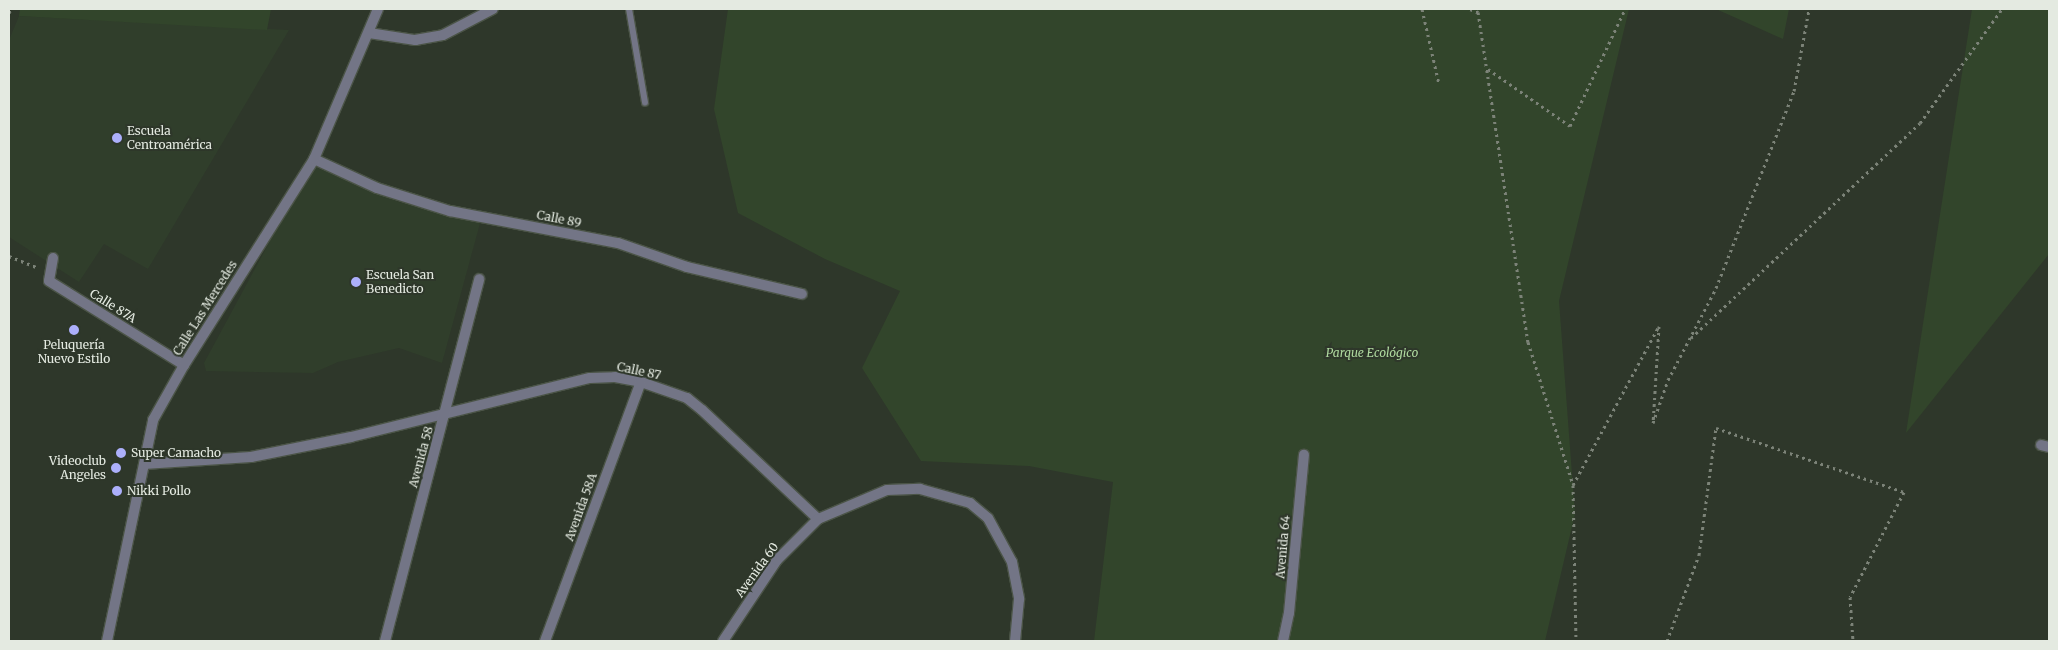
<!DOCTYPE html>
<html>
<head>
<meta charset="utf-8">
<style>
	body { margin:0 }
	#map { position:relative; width:2058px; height:650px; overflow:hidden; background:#2e372a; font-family:Merriweather,serif }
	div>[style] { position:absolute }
	.built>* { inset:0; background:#303e2b }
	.green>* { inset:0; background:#32452b }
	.path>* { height:3px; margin-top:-1.5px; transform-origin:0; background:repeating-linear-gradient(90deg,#7c8378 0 2.5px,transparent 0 6.5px) }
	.roads { filter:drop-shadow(1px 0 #4b5447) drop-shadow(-1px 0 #4b5447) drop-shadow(0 1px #4b5447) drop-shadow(0 -1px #4b5447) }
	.service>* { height:6px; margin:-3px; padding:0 3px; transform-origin:3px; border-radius:3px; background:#737586 }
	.minor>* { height:10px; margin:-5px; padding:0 5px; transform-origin:5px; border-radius:5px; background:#737586 }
	.dots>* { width:14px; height:14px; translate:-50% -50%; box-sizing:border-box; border:2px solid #2e372a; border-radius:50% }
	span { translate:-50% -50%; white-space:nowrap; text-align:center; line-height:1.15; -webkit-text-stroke:4px #2e372a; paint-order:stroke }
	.poi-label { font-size:12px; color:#e4eae1 }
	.left { translate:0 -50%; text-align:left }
	.right { translate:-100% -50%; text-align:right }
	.street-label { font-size:12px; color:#e4eae1 }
	.park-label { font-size:12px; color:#aed89e; font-style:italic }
	.frame { position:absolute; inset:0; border:10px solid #e4eae1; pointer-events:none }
</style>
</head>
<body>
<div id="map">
	<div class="built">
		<i style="clip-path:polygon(19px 16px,289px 30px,148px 269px,104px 244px,79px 282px,9px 237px,9px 40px)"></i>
		<i style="clip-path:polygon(311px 165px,399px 202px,482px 216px,442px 363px,399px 348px,338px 362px,313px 373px,206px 371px,204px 363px)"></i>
	</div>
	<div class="green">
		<i style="clip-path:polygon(20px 9px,271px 9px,267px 30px,19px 16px)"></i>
		<i style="clip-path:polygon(728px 9px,1629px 9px,1559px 301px,1575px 514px,1545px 641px,1094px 641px,1113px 482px,1029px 466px,921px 461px,862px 368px,900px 291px,825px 259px,738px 213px,714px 109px)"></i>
		<i style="clip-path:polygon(1716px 9px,1789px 9px,1783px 39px)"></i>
		<i style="clip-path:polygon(1972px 9px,2049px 9px,2049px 254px,1906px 433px)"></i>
	</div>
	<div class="path">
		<i style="left:1422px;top:9px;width:77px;rotate:77.2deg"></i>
		<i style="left:1470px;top:9px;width:9px;rotate:21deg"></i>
		<i style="left:1478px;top:12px;width:334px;rotate:81.4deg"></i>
		<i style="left:1528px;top:342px;width:150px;rotate:72.5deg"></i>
		<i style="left:1573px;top:485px;width:181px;rotate:-61.6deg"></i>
		<i style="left:1659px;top:326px;width:97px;rotate:93.5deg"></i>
		<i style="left:1653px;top:423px;width:46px;rotate:-70.8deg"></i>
		<i style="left:1668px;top:380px;width:104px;rotate:-62.4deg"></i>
		<i style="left:1716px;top:288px;width:212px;rotate:-68.4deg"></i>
		<i style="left:1794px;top:91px;width:83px;rotate:-79.6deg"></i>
		<i style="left:9px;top:13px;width:4px;rotate:-63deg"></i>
		<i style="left:1488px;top:69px;width:100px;rotate:34.8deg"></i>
		<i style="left:1570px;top:126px;width:129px;rotate:-64.8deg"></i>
		<i style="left:9px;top:256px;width:32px;rotate:22deg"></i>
		<i style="left:1691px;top:338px;width:314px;rotate:-43.2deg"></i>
		<i style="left:1920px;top:123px;width:140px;rotate:-54.3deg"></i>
		<i style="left:1573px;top:485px;width:156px;rotate:88.9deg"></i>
		<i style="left:1667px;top:641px;width:92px;rotate:-69.6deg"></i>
		<i style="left:1699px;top:555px;width:128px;rotate:-82.4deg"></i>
		<i style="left:1716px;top:428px;width:199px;rotate:18.8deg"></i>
		<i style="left:1904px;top:492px;width:118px;rotate:117.2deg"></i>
		<i style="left:1850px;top:597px;width:44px;rotate:86.1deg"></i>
	</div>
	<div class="roads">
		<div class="service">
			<i style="left:629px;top:9px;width:95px;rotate:80.3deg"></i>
		</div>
		<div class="minor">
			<i style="left:369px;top:33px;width:47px;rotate:8.7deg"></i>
			<i style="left:415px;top:40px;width:28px;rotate:-10deg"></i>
			<i style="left:443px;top:35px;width:56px;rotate:-27.5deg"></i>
			<i style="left:314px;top:159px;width:69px;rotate:24.7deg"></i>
			<i style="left:377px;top:188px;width:77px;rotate:17.5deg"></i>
			<i style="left:450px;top:211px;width:171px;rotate:10.8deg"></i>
			<i style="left:618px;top:243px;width:73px;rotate:19.2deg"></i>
			<i style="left:687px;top:267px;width:118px;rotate:13.2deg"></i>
			<i style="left:53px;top:258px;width:23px;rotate:100deg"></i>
			<i style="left:49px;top:281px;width:159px;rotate:31.9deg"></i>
			<i style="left:2041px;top:445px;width:8px;rotate:14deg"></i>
			<i style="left:144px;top:464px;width:107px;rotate:-3.7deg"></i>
			<i style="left:251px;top:457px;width:102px;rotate:-11.3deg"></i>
			<i style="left:351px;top:437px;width:246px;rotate:-13.9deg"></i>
			<i style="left:590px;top:378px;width:25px;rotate:-2deg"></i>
			<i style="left:615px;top:377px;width:26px;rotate:11deg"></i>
			<i style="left:641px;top:382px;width:49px;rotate:19.2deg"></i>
			<i style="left:687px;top:398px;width:19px;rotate:39deg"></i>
			<i style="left:702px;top:410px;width:159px;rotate:43.2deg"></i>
			<i style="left:818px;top:519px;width:75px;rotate:-22.8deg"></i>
			<i style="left:887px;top:490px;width:33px;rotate:-2deg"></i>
			<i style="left:920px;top:489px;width:52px;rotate:15.6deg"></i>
			<i style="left:970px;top:503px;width:23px;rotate:40deg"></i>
			<i style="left:988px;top:518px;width:50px;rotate:61.4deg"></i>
			<i style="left:1012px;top:562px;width:38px;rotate:79deg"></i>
			<i style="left:1019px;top:599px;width:42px;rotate:95.4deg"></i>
			<i style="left:107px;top:641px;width:226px;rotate:-78.2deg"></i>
			<i style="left:153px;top:420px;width:63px;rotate:-60.6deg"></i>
			<i style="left:184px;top:365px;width:244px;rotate:-57.7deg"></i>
			<i style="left:314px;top:159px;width:163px;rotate:-66.9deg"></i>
			<i style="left:385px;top:641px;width:374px;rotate:-75.4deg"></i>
			<i style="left:545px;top:641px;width:276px;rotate:-69.7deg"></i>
			<i style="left:723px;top:641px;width:97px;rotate:-56.3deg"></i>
			<i style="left:777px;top:560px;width:58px;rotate:-45deg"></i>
			<i style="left:1283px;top:641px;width:29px;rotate:-78deg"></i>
			<i style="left:1289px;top:613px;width:159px;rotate:-84.6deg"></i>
		</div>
	</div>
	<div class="dots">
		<i style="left:117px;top:138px;background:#acaffb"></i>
		<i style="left:356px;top:282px;background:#acaffb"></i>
		<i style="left:74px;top:330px;background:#acaffb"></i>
		<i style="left:121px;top:453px;background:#acaffb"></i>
		<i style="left:116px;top:468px;background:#acaffb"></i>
		<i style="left:117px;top:491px;background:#acaffb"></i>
	</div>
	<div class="poi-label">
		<span class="left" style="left:127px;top:138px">Escuela<br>Centroamérica</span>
		<span class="left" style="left:366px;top:282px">Escuela San<br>Benedicto</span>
		<span style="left:74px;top:352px">Peluquería<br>Nuevo Estilo</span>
		<span class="left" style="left:131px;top:453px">Super Camacho</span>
		<span class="right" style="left:106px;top:468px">Videoclub<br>Angeles</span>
		<span class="left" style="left:127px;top:491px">Nikki Pollo</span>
	</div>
	<div class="street-label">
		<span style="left:559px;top:219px;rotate:11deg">Calle 89</span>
		<span style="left:113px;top:306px;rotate:32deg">Calle 87A</span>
		<span style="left:205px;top:308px;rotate:-58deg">Calle Las Mercedes</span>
		<span style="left:639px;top:371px;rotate:12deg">Calle 87</span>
		<span style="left:421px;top:457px;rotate:-75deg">Avenida 58</span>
		<span style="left:581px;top:507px;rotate:-70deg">Avenida 58A</span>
		<span style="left:1283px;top:547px;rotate:-85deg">Avenida 64</span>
		<span style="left:757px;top:570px;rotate:-54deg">Avenida 60</span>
	</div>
	<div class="park-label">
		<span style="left:1372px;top:353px">Parque Ecológico</span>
	</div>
	<div class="frame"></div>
</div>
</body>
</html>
